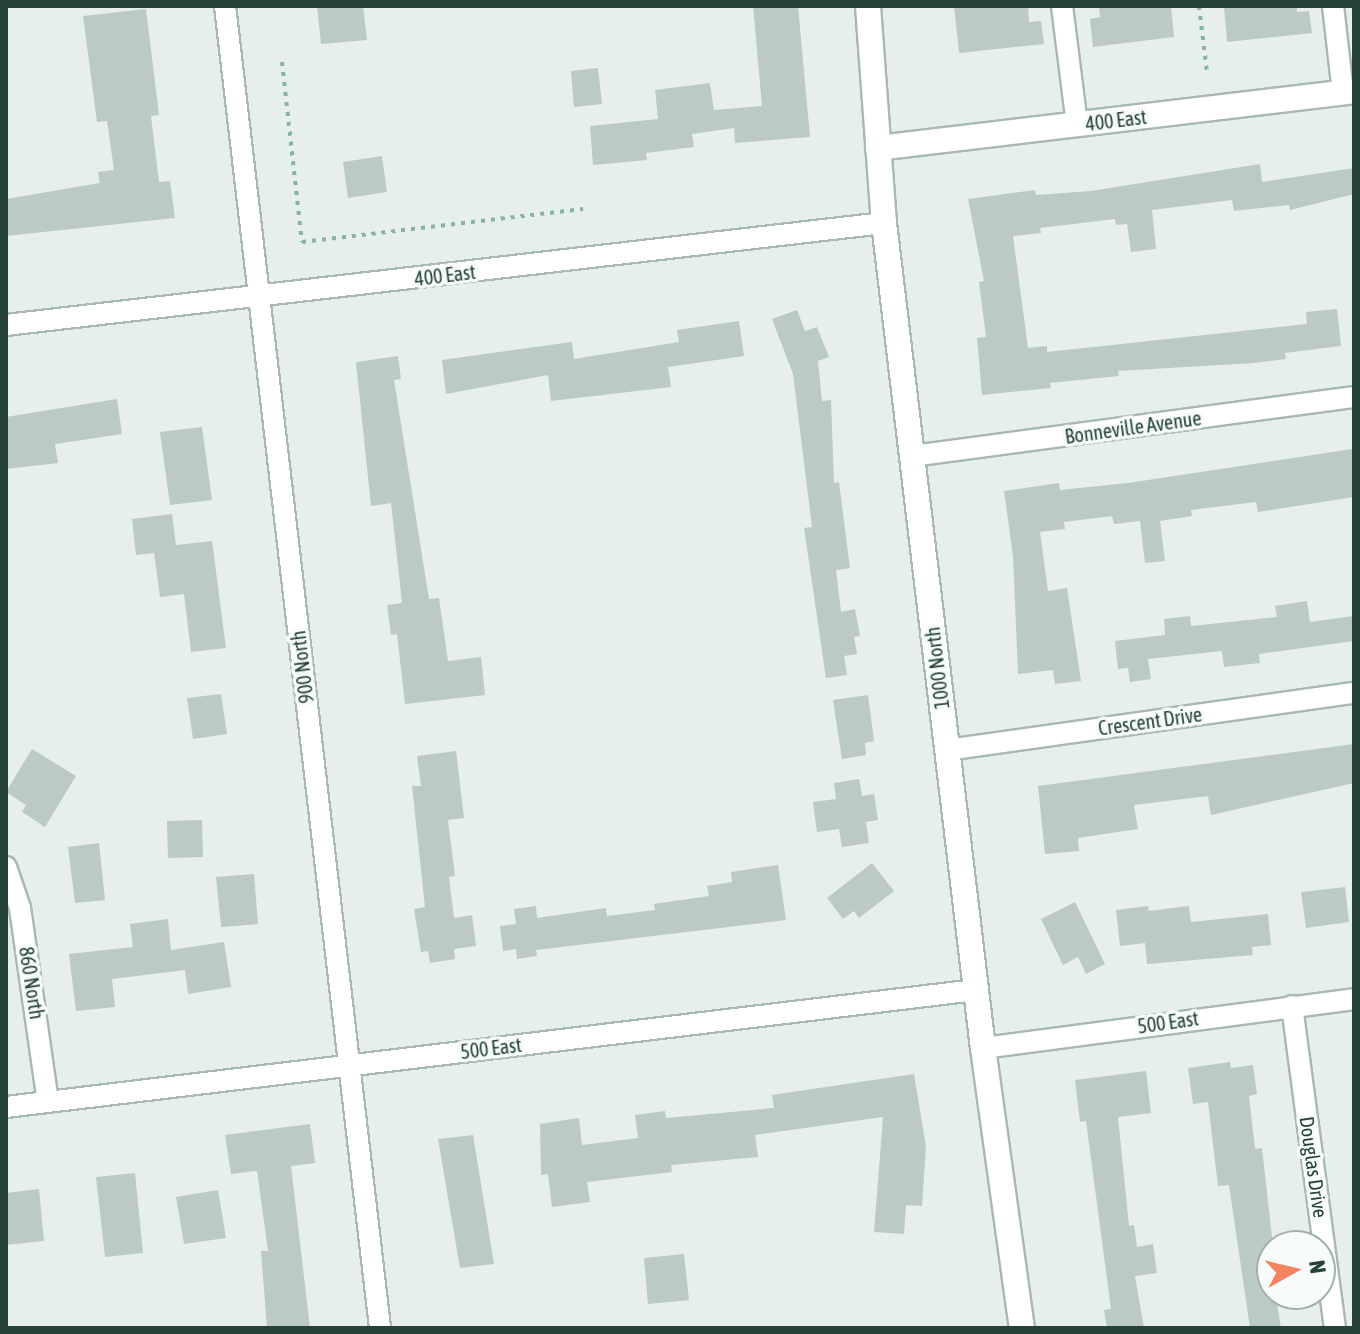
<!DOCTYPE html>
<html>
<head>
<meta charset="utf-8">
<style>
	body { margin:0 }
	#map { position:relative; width:1360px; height:1334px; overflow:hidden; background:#e6efeb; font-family:"Asap Condensed",sans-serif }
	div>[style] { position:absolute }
	.building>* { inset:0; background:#bbcac4 }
	.path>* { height:4px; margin-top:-2px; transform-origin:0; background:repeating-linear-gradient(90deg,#86b3a5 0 4px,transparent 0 10px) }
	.roads { filter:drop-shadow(2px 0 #a8b8b2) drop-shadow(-2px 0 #a8b8b2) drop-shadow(0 2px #a8b8b2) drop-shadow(0 -2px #a8b8b2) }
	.street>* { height:20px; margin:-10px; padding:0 10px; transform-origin:10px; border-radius:10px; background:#fff }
	.secondary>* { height:24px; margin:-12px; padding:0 12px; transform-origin:12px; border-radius:12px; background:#fff }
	span { translate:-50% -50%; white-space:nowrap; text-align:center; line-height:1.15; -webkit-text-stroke:7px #f7fbf9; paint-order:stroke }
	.street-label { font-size:20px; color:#24423a }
	.frame { position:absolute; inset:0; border:8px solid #24423a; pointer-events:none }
	.north { position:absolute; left:1256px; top:1230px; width:80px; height:80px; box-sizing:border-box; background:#f7fbf9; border:2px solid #a3b1ad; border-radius:50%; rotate:82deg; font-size:22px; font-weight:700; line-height:32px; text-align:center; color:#24423a }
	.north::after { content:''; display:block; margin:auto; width:28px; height:36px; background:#f4845f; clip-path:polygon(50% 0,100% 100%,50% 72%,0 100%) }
</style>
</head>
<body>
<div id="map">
	<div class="building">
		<i style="clip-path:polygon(317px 6px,363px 6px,367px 40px,321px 44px)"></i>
		<i style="clip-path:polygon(753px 6px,798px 6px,810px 137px,735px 143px,734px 128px,692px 134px,694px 147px,646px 153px,647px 160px,593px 165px,590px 126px,658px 119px,655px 90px,710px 83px,714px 110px,762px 106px)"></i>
		<i style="clip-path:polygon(954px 6px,1028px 6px,1029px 22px,1041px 21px,1044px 44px,959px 53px)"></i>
		<i style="clip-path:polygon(1099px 6px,1171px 6px,1174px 37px,1093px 47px,1090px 19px,1100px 17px)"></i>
		<i style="clip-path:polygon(1224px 6px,1297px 6px,1297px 12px,1309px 11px,1312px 33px,1227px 42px)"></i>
		<i style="clip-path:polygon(146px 9px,159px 115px,151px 116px,159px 182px,170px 181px,175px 218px,6px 236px,6px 199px,100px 183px,98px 172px,114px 170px,107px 121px,97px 122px,83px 16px)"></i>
		<i style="clip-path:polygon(598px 68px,602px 104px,574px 107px,571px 71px)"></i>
		<i style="clip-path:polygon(382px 156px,387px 192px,348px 198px,343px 162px)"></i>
		<i style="clip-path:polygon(1260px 164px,1262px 182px,1354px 168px,1354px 194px,1290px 210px,1289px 205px,1234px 211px,1232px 200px,1152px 210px,1156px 249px,1131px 252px,1127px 224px,1116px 225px,1115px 219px,1040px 228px,1041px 233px,1013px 236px,1028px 348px,1047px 346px,1047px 352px,1307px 324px,1306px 312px,1337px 309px,1341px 346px,1285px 353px,1286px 359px,1254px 363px,1118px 371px,1119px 376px,1050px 383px,1051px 388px,982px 395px,977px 338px,986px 337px,979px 282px,984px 281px,968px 199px,1035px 190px,1036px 195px,1091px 191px)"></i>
		<i style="clip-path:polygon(797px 310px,805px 331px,817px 327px,829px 357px,818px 361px,822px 401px,831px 400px,834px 483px,839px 482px,850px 568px,836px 570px,841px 612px,855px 609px,860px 636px,854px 637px,857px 654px,844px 656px,847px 675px,826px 678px,804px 528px,812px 527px,793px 374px,772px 319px)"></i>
		<i style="clip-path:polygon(739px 321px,744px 356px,668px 367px,671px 387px,551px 401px,548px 375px,446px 394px,442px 360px,572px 342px,574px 359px,679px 342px,677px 330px)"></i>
		<i style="clip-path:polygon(398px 356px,401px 379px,394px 380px,429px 599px,439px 598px,448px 661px,481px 657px,485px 695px,405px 704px,397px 634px,391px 635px,387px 605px,402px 603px,391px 503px,371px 506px,356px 362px)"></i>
		<i style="clip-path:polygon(117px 399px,122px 434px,55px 444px,58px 463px,6px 469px,6px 417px)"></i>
		<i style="clip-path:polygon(202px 427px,212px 500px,170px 505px,160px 432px)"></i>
		<i style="clip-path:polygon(1352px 449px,1354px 497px,1258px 512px,1256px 502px,1191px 510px,1192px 516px,1160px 521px,1165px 561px,1145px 563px,1140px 521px,1114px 524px,1112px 516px,1064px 522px,1065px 529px,1040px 532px,1048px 591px,1067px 588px,1081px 681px,1055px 684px,1053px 670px,1018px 674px,1013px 556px,1004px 491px,1059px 483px,1060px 490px,1128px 483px)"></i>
		<i style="clip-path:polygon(172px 514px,176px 545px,212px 541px,226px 648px,191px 652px,184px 594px,160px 597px,154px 553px,136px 555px,132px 519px)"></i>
		<i style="clip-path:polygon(1307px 601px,1310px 622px,1354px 616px,1354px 641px,1259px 654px,1260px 663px,1224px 667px,1222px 651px,1148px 659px,1151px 679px,1130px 682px,1128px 668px,1118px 669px,1115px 641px,1165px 635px,1164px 619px,1190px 616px,1191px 626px,1277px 617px,1275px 606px)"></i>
		<i style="clip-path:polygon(221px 694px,227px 734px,193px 739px,187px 698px)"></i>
		<i style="clip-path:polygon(868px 695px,874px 741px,865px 743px,866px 755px,842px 759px,833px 700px)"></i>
		<i style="clip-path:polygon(1354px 744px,1354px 783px,1211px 815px,1208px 796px,1134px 805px,1138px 829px,1078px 838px,1079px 851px,1045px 854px,1038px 786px)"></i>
		<i style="clip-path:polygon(32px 749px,76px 776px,45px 827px,22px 812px,26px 805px,6px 792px)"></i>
		<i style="clip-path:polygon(456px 751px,464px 818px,448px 820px,455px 876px,449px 877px,454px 918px,472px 915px,476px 946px,454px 949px,455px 959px,430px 963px,428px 951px,421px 952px,414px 909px,425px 907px,412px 786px,421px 786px,417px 756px)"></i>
		<i style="clip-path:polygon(859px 779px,862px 796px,874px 794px,878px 820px,866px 822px,869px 843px,842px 847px,839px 829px,817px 832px,813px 802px,836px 799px,834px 783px)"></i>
		<i style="clip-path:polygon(202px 820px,203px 857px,168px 858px,167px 821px)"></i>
		<i style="clip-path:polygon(99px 843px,105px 900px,75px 903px,68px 847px)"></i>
		<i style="clip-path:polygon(872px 863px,894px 891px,859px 918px,854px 911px,843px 919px,827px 898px)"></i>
		<i style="clip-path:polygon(778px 865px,786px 920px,536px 950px,537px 956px,517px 959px,516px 949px,503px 951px,500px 926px,516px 924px,514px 909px,536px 906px,537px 918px,606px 908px,607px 916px,655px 910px,654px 904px,709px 896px,707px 886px,732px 882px,731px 872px)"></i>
		<i style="clip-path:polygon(254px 874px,258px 924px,221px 927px,216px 877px)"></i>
		<i style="clip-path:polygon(1345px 887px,1349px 922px,1306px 928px,1301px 892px)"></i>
		<i style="clip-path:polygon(1075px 902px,1105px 964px,1086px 974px,1078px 957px,1063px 965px,1041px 919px)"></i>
		<i style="clip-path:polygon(1148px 906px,1149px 911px,1189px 906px,1191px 922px,1268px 914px,1271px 945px,1252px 947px,1253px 955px,1147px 964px,1145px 943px,1120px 946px,1116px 910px)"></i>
		<i style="clip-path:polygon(168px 919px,171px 950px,224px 942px,231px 987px,188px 994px,185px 970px,112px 979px,115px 1007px,76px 1011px,69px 954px,133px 947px,130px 924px)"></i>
		<i style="clip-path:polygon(1230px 1062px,1231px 1068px,1253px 1065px,1257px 1094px,1249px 1096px,1255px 1149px,1262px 1148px,1273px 1246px,1272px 1298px,1276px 1298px,1281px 1328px,1250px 1328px,1229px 1185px,1218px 1186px,1208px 1102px,1193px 1104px,1188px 1068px)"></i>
		<i style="clip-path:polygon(1146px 1071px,1151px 1113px,1118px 1117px,1129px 1226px,1134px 1225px,1137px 1247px,1153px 1244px,1157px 1273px,1135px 1276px,1144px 1328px,1107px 1328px,1104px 1310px,1111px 1309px,1086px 1121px,1080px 1122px,1075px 1080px)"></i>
		<i style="clip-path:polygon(914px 1074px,926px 1147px,922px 1206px,906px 1205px,904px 1234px,874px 1232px,883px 1117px,755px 1135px,758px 1157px,671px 1165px,672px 1172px,587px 1182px,590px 1202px,552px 1207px,548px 1174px,541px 1175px,540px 1124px,579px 1118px,582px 1145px,638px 1138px,635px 1115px,665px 1111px,666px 1118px,774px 1108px,772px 1095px)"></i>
		<i style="clip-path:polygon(310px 1124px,315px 1163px,291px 1166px,310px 1328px,267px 1328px,261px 1251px,268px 1251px,257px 1171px,231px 1174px,225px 1135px)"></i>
		<i style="clip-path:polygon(473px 1135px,494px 1264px,460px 1268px,438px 1139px)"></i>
		<i style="clip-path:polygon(135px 1173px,143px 1253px,105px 1257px,96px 1177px)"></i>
		<i style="clip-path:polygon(39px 1189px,44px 1241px,6px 1245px,6px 1193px)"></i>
		<i style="clip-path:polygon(218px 1190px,226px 1238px,184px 1244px,176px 1197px)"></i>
		<i style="clip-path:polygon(684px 1254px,689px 1300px,648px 1304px,644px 1258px)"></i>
	</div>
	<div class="path">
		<i style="left:1199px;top:6px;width:66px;rotate:83.1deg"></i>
		<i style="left:282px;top:62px;width:181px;rotate:83.7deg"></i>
		<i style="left:302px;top:242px;width:283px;rotate:-6.7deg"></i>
	</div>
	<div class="roads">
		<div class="street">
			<i style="left:225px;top:6px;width:1331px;rotate:83.31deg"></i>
			<i style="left:1062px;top:6px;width:120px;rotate:82.8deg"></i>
			<i style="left:1333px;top:6px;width:87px;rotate:83.4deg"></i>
			<i style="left:6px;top:325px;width:884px;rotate:-6.63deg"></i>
			<i style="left:912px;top:456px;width:446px;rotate:-7.6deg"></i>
			<i style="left:947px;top:750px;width:411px;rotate:-8deg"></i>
			<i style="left:6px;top:867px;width:43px;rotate:71.1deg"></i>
			<i style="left:20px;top:908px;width:196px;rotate:81.8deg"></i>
			<i style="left:1292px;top:1006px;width:325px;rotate:82.4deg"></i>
			<i style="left:983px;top:1048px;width:374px;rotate:-7.5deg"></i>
			<i style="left:6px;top:1107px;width:977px;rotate:-6.88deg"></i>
		</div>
		<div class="secondary">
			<i style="left:868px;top:6px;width:218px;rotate:85.8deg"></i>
			<i style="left:884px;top:223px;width:831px;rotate:83.16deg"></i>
			<i style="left:983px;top:1048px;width:283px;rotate:82.1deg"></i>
			<i style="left:878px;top:148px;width:479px;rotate:-6.8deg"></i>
		</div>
	</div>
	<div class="street-label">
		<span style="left:1116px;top:120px;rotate:-7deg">400 East</span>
		<span style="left:445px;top:275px;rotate:-7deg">400 East</span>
		<span style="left:1133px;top:427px;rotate:-8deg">Bonneville Avenue</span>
		<span style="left:302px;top:667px;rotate:-97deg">900 North</span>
		<span style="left:937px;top:668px;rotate:-97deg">1000 North</span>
		<span style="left:1150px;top:721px;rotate:-8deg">Crescent Drive</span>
		<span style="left:32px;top:983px;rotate:81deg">860 North</span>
		<span style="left:1168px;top:1022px;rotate:-8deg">500 East</span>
		<span style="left:491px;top:1048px;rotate:-7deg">500 East</span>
		<span style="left:1314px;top:1167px;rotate:82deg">Douglas Drive</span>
	</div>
	<div class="frame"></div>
	<div class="north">N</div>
</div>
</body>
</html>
